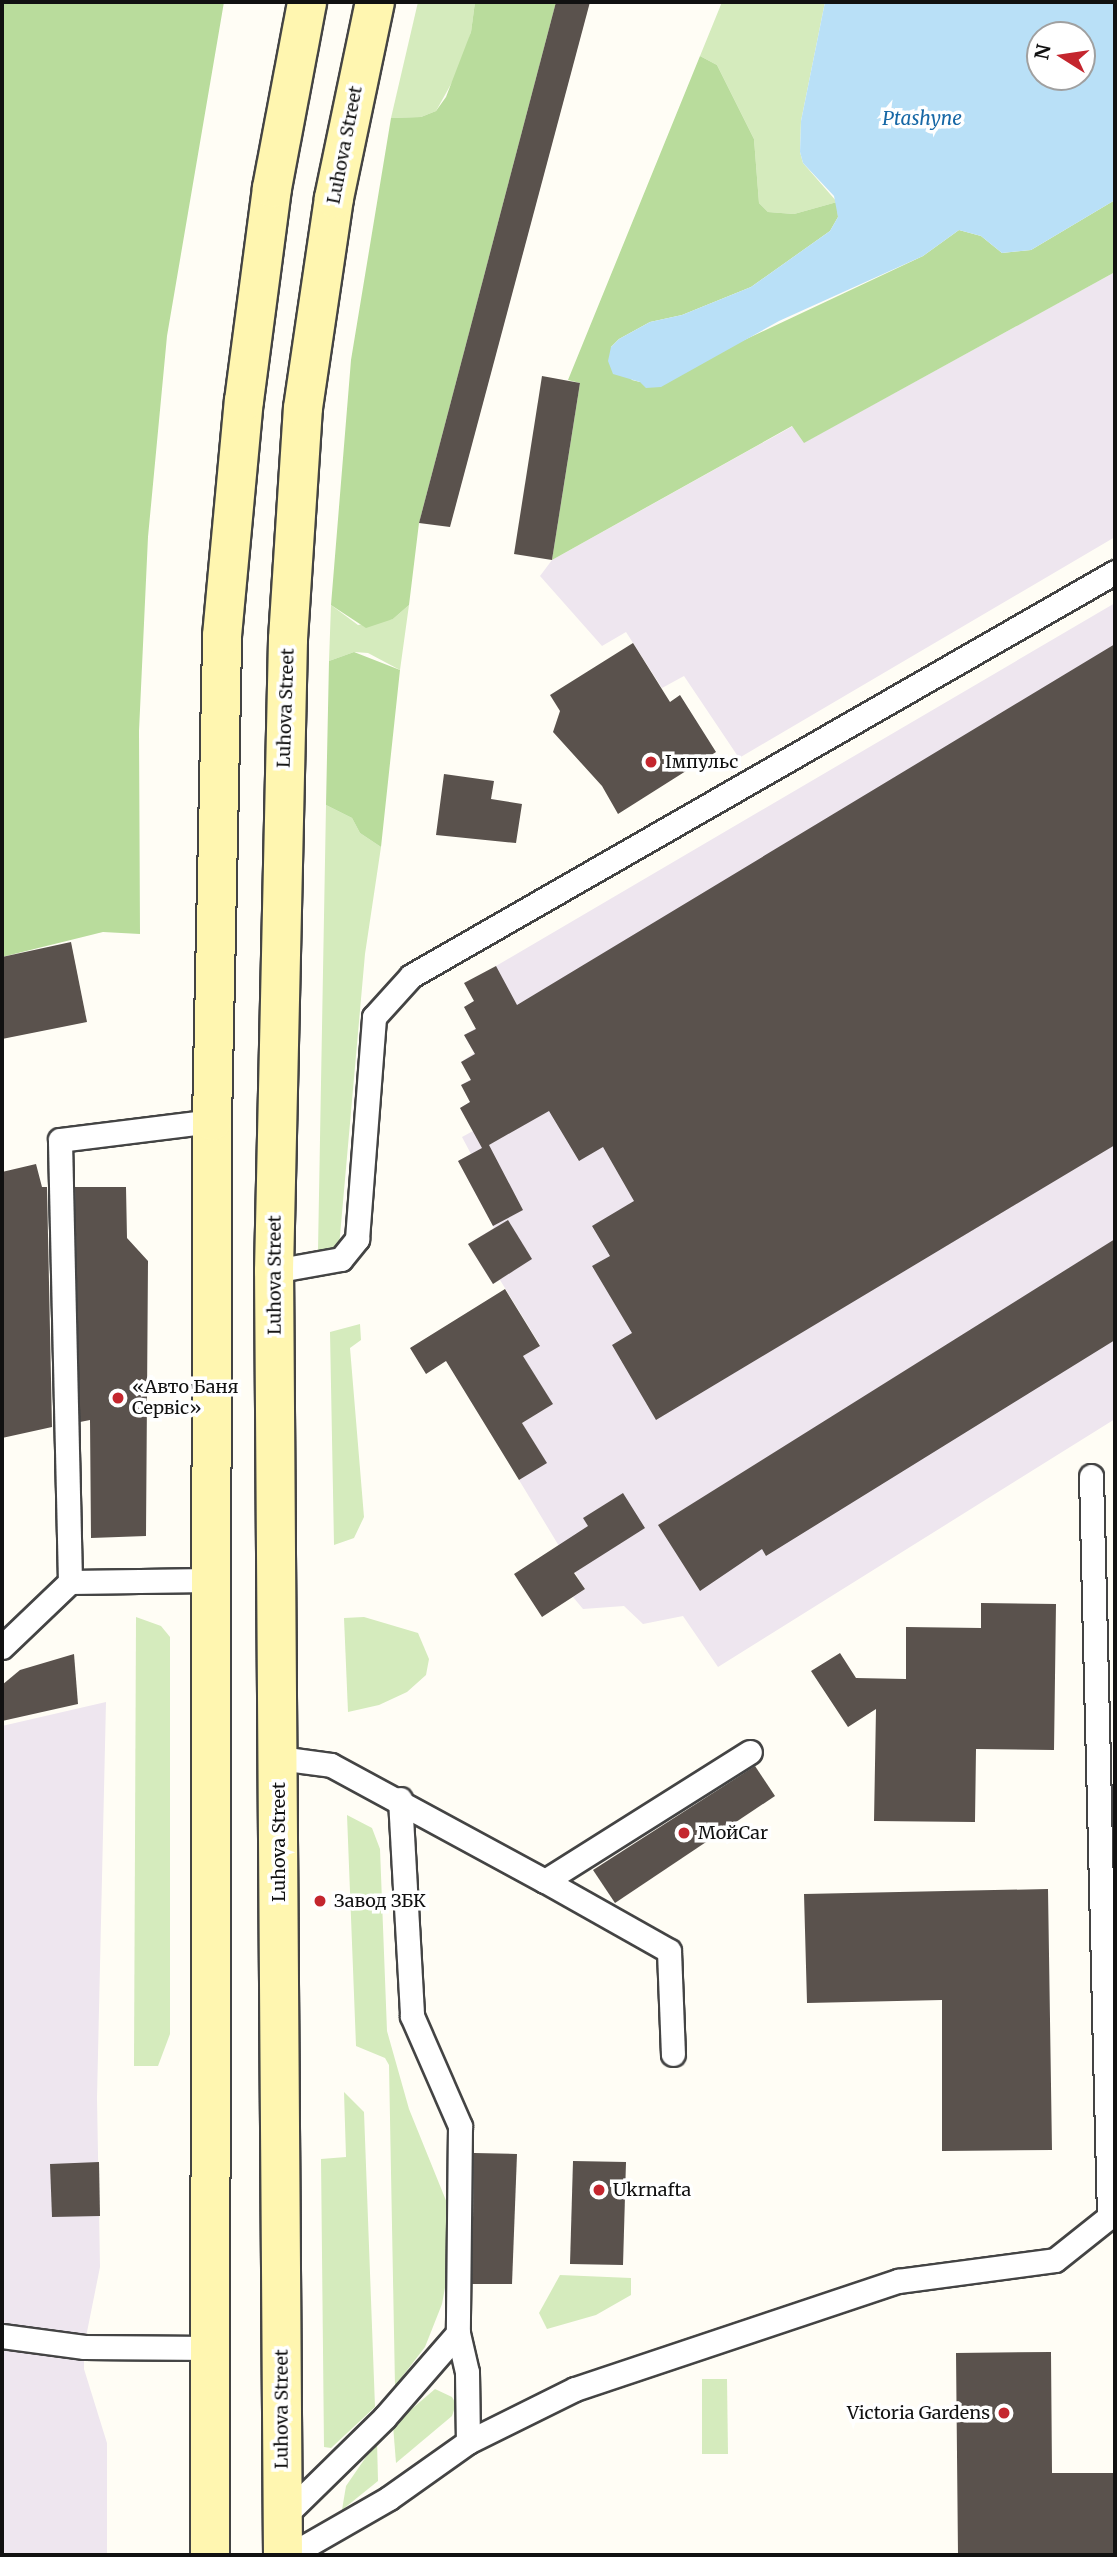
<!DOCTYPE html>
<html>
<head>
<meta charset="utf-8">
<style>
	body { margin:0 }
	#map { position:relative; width:1117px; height:2557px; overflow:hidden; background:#fffdf5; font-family:Merriweather,serif }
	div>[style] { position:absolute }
	.industrial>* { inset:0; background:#eee6ef }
	.green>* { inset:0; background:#d5ebbd }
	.forest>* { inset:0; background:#b9dc9c }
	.water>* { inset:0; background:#b9e0f7 }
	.building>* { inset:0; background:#5a524d }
	.roads { filter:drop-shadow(2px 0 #444) drop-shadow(-2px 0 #444) drop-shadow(0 2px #444) drop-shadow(0 -2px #444) }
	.lane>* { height:23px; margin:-11.5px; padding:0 11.5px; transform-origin:11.5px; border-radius:11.5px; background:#fff }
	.secondary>* { height:38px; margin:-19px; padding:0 19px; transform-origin:19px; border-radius:19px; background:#fff6b0 }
	.dots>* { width:19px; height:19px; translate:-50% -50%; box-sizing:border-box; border:4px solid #fff; border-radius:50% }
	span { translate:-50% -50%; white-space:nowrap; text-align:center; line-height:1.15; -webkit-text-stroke:7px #fff; paint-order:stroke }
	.street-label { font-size:18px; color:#111 }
	.poi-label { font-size:18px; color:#111 }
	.left { translate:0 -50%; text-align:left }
	.right { translate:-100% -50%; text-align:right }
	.water-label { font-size:19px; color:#1768a6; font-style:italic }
	.frame { position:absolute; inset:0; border:4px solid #111; pointer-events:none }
	.north { position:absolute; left:1026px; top:21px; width:70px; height:70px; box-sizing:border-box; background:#fff; border:2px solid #a0a0a0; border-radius:50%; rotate:282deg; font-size:19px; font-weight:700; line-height:28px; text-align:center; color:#111 }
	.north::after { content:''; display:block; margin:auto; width:24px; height:32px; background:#c4262e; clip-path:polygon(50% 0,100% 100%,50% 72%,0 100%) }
</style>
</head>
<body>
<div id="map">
	<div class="industrial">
		<i style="clip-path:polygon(1115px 272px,1115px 537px,739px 758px,684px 676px,662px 688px,626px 632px,602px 646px,540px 576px,552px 560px,793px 426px,805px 442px)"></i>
		<i style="clip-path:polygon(1115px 603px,1115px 1419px,718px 1667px,683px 1616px,643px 1624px,624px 1606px,583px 1609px,573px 1597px,585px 1589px,519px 1480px,546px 1463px,522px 1423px,552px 1404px,523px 1356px,540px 1345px,500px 1280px,493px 1284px,468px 1244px,494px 1228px,458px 1161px,471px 1154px,462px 1137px,473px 1131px,460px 1108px,470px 1102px,461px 1085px,471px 1079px,461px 1062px,474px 1053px,464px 1035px,476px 1028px,464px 1007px,474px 1001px,496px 966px)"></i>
		<i style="clip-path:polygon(106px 1702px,97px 2098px,100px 2267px,84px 2347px,84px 2369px,107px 2443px,107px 2555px,2px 2555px,2px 1726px)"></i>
	</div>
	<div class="green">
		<i style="clip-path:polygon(418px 2px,475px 2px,471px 32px,460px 68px,436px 111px,421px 117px,391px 118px)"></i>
		<i style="clip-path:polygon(722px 2px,825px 2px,801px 121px,800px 152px,803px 163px,837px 202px,794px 214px,768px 212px,759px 203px,754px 139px,717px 65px,700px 56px)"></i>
		<i style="clip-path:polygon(331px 605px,358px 625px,393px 619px,409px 605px,400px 670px,368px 653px,354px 652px,329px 661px)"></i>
		<i style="clip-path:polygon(326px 805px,352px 818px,360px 833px,381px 847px,365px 954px,339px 1247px,318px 1250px)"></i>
		<i style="clip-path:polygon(360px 1324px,361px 1340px,350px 1348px,364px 1517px,354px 1538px,334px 1545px,330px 1332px)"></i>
		<i style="clip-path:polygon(136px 1617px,161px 1626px,170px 1637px,170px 2034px,158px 2066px,134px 2066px)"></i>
		<i style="clip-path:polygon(364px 1617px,418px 1633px,429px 1659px,426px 1675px,407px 1692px,379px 1705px,348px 1712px,344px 1618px)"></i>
		<i style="clip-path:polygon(347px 1815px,372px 1828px,380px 1849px,387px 2031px,409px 2109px,449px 2208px,449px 2266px,442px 2304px,425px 2347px,395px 2386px,389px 2065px,385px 2058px,356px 2046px)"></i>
		<i style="clip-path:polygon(344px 2092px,364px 2112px,375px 2407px,331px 2448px,324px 2447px,321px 2159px,346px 2157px)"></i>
		<i style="clip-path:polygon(560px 2275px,631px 2278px,631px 2295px,596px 2315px,547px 2329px,539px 2313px)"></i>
		<i style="clip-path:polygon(702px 2379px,727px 2379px,728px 2454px,702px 2454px)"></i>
		<i style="clip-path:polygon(435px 2389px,452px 2397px,456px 2404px,452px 2416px,396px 2463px,393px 2425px)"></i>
		<i style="clip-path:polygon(377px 2441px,378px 2481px,342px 2510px,346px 2486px)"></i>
	</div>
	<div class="forest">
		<i style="clip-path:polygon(2px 2px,224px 2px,167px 336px,148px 537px,139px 731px,140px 934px,103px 932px,2px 957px)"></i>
		<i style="clip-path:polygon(475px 2px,556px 2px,419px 523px,409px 605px,393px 619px,366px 628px,331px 605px,351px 360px,391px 118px,421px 117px,436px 111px,446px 97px,471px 32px)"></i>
		<i style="clip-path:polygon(700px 56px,717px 65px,754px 139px,759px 203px,768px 212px,794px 214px,837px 202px,838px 217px,830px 231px,751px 287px,682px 315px,650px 322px,619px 339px,611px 347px,632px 380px,640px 382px,708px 357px,923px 256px,959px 230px,981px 236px,1002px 253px,1031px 250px,1115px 200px,1115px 272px,804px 443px,792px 426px,552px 560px,580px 383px,568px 380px)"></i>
		<i style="clip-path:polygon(354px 652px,400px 670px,381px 847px,360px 833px,352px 818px,326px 805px,329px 661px)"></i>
	</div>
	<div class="water">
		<i style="clip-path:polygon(evenodd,825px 2px,1115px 2px,1115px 200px,1031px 250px,1002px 253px,981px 236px,959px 230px,923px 256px,779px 321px,661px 387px,646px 388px,640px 382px,613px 374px,608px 361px,611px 347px,619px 339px,650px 322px,682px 315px,751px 287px,830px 231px,838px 217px,834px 196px,803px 163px,800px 152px,801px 121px,825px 2px,1040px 35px,1082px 35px,1082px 77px,1040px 77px,1040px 35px)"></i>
	</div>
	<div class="building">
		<i style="clip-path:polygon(556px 2px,590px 2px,450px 527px,419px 523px)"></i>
		<i style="clip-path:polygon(542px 376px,580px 383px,552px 560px,514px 554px)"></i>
		<i style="clip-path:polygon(633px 643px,670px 702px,680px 695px,716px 752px,618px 814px,602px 786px,553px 732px,560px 711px,550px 695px)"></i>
		<i style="clip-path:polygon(1115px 644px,1115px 1145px,656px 1420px,612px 1345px,632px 1333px,592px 1266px,610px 1256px,592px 1226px,634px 1201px,603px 1147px,579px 1161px,549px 1111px,489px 1145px,523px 1210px,493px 1226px,458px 1161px,482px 1148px,460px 1108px,470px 1102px,461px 1085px,471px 1080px,461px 1062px,475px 1054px,464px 1035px,476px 1029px,464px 1007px,474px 1001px,464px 983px,496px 966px,517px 1005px)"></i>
		<i style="clip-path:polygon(444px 774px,494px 781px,491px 799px,522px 804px,516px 843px,436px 835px)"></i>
		<i style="clip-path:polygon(71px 942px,87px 1022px,2px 1039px,2px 957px)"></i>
		<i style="clip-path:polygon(36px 1164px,42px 1187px,47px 1187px,52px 1427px,2px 1438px,2px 1172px)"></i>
		<i style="clip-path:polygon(75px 1187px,126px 1187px,127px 1238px,148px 1261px,146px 1536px,91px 1538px,90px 1420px,80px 1422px)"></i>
		<i style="clip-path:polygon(508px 1220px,532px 1259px,493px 1284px,468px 1244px)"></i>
		<i style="clip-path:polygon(1115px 1239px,1115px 1340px,766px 1556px,762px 1549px,700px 1591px,658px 1525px)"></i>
		<i style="clip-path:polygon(505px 1289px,540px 1346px,523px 1356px,553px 1404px,522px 1423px,547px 1463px,519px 1480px,446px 1361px,426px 1374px,410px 1348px)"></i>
		<i style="clip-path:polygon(623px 1493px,645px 1528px,574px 1573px,585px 1589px,542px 1617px,514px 1574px,588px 1526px,583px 1518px)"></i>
		<i style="clip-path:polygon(981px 1603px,1056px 1604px,1054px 1750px,976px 1749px,975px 1822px,874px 1821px,876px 1709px,848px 1727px,811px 1671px,840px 1653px,856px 1678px,906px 1679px,906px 1627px,981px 1628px)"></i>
		<i style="clip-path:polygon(74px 1654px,78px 1704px,2px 1721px,2px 1685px,20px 1670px)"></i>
		<i style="clip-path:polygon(755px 1766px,775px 1796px,615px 1903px,593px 1870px)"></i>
		<i style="clip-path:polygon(1048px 1889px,1052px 2150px,942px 2151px,942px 2000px,807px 2003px,804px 1894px)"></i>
		<i style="clip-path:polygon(474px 2153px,517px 2154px,512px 2284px,472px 2284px)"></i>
		<i style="clip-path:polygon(573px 2161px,626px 2162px,623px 2265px,570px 2264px)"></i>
		<i style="clip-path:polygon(99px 2162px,100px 2216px,52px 2217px,50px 2164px)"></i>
		<i style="clip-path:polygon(1051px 2352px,1052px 2473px,1115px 2473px,1115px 2555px,958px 2555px,956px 2353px)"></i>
	</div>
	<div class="roads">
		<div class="lane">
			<i style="left:274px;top:1271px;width:68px;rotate:-10.2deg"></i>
			<i style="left:341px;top:1259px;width:26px;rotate:-51deg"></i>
			<i style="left:357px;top:1239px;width:223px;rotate:-85.6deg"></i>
			<i style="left:374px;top:1017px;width:55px;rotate:-47.9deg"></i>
			<i style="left:411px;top:976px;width:812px;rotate:-29.85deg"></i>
			<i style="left:70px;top:1582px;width:442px;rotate:-91.3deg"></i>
			<i style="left:60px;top:1140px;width:153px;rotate:-7.1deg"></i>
			<i style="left:2px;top:1647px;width:94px;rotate:-43.7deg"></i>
			<i style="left:70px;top:1582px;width:139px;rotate:-0.8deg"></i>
			<i style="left:279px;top:1758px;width:52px;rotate:7.7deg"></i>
			<i style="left:331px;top:1765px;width:243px;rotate:28.5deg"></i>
			<i style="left:545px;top:1881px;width:242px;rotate:-32.2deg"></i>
			<i style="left:400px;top:1799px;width:217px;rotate:86.8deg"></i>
			<i style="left:412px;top:2016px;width:120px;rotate:66.4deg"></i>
			<i style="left:460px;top:2126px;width:207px;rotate:90.6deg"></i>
			<i style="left:458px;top:2333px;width:40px;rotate:77deg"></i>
			<i style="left:467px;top:2372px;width:70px;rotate:89.2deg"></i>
			<i style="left:545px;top:1881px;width:142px;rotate:29.4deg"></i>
			<i style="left:669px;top:1951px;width:103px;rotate:87.8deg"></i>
			<i style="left:2px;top:2336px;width:83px;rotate:7.6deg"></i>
			<i style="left:84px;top:2347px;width:127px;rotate:0.5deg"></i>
			<i style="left:282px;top:2518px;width:144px;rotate:-44.4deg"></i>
			<i style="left:385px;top:2417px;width:111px;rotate:-49deg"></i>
			<i style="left:290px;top:2555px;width:114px;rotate:-29.9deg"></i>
			<i style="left:389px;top:2498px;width:97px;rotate:-35.3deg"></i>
			<i style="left:468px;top:2442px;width:119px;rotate:-26.4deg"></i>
			<i style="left:575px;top:2389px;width:341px;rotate:-18.5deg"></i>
			<i style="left:898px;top:2281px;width:158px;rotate:-7.6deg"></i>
			<i style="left:1055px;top:2260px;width:69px;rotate:-38.5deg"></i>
			<i style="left:1109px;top:2217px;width:741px;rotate:-91.39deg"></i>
		</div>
		<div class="secondary">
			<i style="left:210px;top:2555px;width:1434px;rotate:-89.92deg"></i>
			<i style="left:212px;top:1121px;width:485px;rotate:-88.8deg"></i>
			<i style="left:222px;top:636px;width:236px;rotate:-84.7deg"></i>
			<i style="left:244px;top:401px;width:215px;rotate:-82.5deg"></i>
			<i style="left:272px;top:188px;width:189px;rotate:-79.3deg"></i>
			<i style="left:283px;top:2555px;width:1284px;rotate:-90.4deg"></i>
			<i style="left:274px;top:1271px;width:632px;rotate:-88.73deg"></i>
			<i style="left:288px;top:639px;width:231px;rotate:-86.3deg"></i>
			<i style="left:303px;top:408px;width:212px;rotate:-81.6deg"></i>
			<i style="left:334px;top:198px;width:200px;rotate:-78.2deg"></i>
		</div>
	</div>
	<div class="dots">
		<i style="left:651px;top:762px;background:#c4262e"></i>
		<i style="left:118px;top:1398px;background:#c4262e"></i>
		<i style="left:684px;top:1833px;background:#c4262e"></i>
		<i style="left:320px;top:1901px;background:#c4262e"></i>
		<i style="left:599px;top:2190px;background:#c4262e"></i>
		<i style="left:1004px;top:2413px;background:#c4262e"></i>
	</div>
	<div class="street-label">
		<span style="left:345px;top:145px;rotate:-79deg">Luhova Street</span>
		<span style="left:286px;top:708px;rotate:-88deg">Luhova Street</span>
		<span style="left:275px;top:1275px;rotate:-90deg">Luhova Street</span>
		<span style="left:279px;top:1842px;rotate:-90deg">Luhova Street</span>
		<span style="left:282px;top:2409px;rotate:-90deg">Luhova Street</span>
	</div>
	<div class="poi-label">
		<span class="left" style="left:665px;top:762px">Імпульс</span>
		<span class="left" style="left:132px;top:1398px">«Авто Баня<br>Сервіс»</span>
		<span class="left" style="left:698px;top:1833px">МойCar</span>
		<span class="left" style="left:334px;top:1901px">Завод ЗБК</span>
		<span class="left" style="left:613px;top:2190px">Ukrnafta</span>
		<span class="right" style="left:990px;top:2413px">Victoria Gardens</span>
	</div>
	<div class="water-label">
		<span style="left:922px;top:119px">Ptashyne</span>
	</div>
	<div class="frame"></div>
	<div class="north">N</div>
</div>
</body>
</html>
